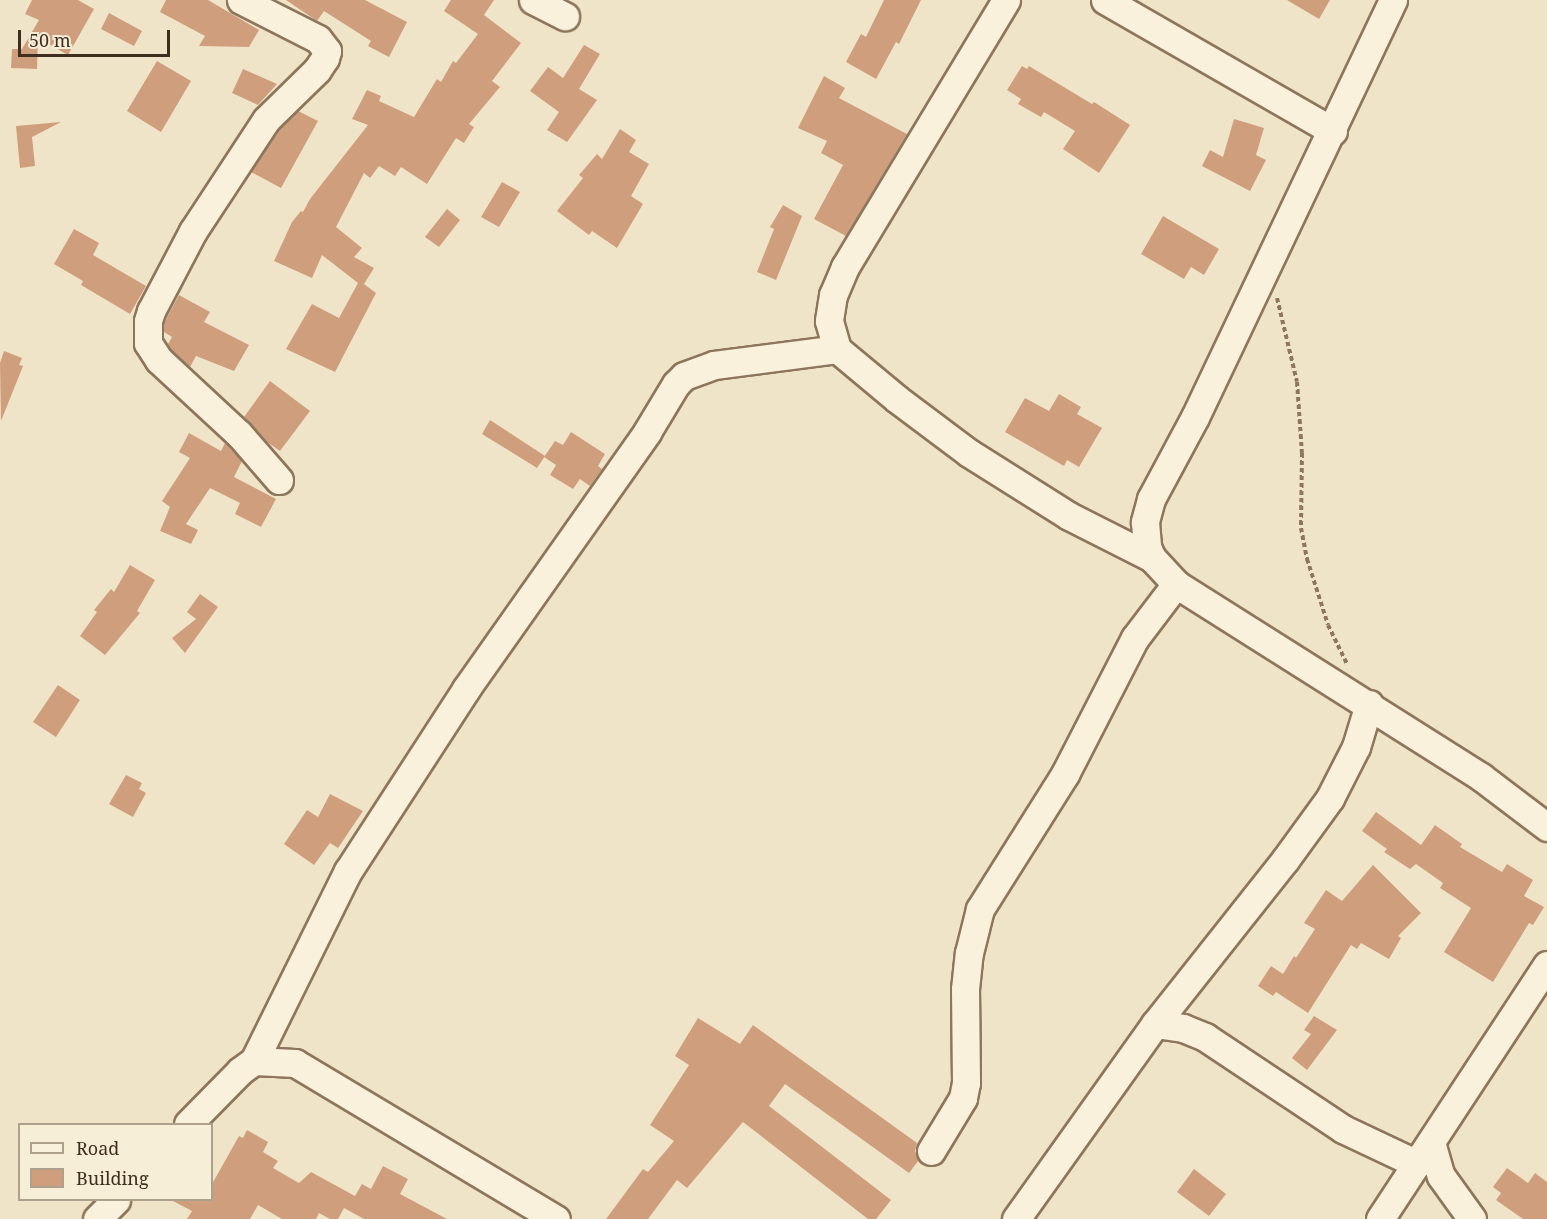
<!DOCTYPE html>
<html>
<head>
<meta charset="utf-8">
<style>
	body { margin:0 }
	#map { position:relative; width:1547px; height:1219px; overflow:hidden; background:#f0e4c8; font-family:"Noto Serif",serif }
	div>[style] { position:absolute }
	.building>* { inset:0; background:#cf9f7d }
	.path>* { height:4px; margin-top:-2px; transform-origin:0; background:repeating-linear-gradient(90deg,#8d765c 0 4.5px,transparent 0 7.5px) }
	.roads { filter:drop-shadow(2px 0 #8d765c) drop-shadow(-2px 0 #8d765c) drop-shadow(0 2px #8d765c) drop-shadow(0 -2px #8d765c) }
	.minor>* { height:27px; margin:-13.5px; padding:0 13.5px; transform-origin:13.5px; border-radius:13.5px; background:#faf1dc }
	span { translate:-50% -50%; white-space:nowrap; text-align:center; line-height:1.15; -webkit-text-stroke:4.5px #f7eed8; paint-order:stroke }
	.legend { position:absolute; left:18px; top:1123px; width:195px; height:78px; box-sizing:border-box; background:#f7eed8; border:2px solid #ada18e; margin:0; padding:8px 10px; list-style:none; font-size:18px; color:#3d2e20 }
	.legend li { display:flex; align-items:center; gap:12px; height:30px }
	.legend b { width:30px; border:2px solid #ada18e }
	.scale { position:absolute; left:18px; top:30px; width:152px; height:27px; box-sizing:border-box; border:3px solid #3d2e20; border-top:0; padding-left:8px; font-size:18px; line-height:21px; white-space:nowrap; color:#3d2e20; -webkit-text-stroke:4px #f7eed8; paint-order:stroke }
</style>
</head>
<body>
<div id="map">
	<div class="building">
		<i style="clip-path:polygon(32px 0,78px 0,94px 9px,68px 55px,38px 38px,37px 69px,11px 68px,12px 49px,22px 49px,39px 20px,25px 14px)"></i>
		<i style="clip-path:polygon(166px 0,208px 0,259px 30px,249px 47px,199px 46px,205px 36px,160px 12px)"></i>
		<i style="clip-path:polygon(286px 0,365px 0,407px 22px,389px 57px,368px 46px,371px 41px,324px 11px,317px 21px)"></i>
		<i style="clip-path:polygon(451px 0,494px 0,484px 15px,521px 43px,492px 81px,500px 87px,469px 124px,474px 127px,464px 143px,456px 138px,427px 184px,401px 167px,395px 176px,379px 166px,370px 178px,364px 173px,336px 227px,362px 248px,354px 257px,374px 268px,364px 284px,376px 293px,335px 372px,286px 349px,312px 304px,339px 318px,358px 283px,322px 255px,312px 278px,274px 261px,292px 222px,301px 211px,303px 212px,310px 199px,368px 125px,352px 119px,367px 90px,381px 96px,379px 101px,414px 117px,437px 79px,441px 82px,453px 61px,456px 63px,478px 34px,444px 11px)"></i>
		<i style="clip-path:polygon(884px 0,921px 0,899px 44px,896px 42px,876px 79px,846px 62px,861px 34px,866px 37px)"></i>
		<i style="clip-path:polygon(1287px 0,1330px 0,1319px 19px)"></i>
		<i style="clip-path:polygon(109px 13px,142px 31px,134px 46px,101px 29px)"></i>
		<i style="clip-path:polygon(584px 45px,600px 54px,579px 89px,597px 100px,567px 142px,547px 130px,559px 112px,530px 91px,548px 67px,563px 78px)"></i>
		<i style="clip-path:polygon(157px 61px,191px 81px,161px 132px,127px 111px)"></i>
		<i style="clip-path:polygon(1022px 66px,1027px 69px,1029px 66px,1092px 104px,1094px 102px,1130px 125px,1099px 173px,1063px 149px,1075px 131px,1044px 112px,1041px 117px,1018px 104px,1021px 99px,1007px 90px)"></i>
		<i style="clip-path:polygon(243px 69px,277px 84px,258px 105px,232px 93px)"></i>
		<i style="clip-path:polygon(824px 76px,845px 88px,839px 98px,907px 134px,846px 236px,814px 219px,843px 165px,821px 153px,827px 141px,798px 128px)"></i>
		<i style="clip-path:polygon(298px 111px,318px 121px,281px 188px,251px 172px,278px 130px)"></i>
		<i style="clip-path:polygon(1234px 119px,1264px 128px,1256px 155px,1266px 160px,1250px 191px,1202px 166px,1210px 150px,1223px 157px)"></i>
		<i style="clip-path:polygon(61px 122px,32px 137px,35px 166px,20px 168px,16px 126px)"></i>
		<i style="clip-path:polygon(620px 129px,636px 140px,629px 152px,649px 164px,631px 196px,643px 204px,617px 248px,592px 231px,589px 235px,557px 211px,583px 178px,579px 175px,597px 154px,602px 159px)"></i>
		<i style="clip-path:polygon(502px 182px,520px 192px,499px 227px,481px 217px)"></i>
		<i style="clip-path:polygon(783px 205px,802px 216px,776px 280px,757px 272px,774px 229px,770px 227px)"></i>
		<i style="clip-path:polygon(447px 209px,460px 220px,439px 247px,425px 237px)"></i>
		<i style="clip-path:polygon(1163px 216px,1219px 249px,1204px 275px,1191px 267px,1184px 279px,1141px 254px)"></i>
		<i style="clip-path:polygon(74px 229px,99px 243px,93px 255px,146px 286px,130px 314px,81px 285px,83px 281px,54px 264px)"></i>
		<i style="clip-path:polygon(179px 295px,210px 312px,204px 322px,249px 345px,234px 371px,196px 356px,190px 367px,171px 350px,168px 344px,172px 337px,164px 332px,164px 323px)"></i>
		<i style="clip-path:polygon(4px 351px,22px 358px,19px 365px,23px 366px,1px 421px,0 363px)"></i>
		<i style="clip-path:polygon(270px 381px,310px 411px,280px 451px,267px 442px,244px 417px)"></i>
		<i style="clip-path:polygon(1059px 394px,1081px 407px,1077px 414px,1102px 428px,1079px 467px,1067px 460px,1064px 466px,1005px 432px,1025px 398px,1049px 411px)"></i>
		<i style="clip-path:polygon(490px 420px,545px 456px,537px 468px,482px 434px)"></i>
		<i style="clip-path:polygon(571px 432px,605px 454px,598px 466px,602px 469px,590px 486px,580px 479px,573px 489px,550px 475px,556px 465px,544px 457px,555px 441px,563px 445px)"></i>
		<i style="clip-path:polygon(189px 433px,221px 451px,225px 443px,242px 461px,234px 477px,276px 499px,261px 527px,235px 514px,240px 503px,210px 488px,186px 524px,198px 530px,191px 544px,160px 531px,170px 507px,162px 501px,190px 458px,179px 452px)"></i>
		<i style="clip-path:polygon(130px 565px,155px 580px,137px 611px,140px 613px,105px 655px,80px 636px,97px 612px,94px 610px,111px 589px,114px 592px)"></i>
		<i style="clip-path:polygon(200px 594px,218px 607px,185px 653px,172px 638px,196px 619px,187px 612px)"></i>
		<i style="clip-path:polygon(58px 685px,80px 700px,56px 737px,33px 722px)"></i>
		<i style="clip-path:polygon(126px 775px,142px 783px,139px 789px,146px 793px,133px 817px,109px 804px)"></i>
		<i style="clip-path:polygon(330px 794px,363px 811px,338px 848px,330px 843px,314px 865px,284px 844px,307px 810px,318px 817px)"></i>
		<i style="clip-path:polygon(1376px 812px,1421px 845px,1435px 825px,1462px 844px,1460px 847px,1502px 872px,1507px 864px,1533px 880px,1524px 896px,1544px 907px,1533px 925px,1529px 923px,1493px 982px,1444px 952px,1471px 908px,1440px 888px,1443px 883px,1416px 864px,1410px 869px,1384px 852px,1387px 849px,1362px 831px)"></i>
		<i style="clip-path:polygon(1373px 865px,1421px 913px,1398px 936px,1401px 938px,1389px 959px,1361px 943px,1357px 949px,1351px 945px,1308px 1013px,1276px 992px,1273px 996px,1258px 986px,1271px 966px,1283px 974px,1294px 956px,1296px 958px,1315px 929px,1304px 923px,1326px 890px,1342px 901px)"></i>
		<i style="clip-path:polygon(1314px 1016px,1337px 1030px,1307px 1070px,1292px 1058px,1311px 1034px,1304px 1030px)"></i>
		<i style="clip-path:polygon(698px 1018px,740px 1044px,753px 1025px,917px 1143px,915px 1151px,919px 1160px,909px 1173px,785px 1084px,769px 1106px,891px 1200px,876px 1219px,868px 1219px,743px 1122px,687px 1188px,677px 1180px,648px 1219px,606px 1219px,643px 1169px,648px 1172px,674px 1141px,650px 1125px,689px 1065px,675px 1056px)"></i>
		<i style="clip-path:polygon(247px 1130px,268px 1142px,263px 1152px,278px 1161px,273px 1168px,299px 1183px,311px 1172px,355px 1196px,362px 1184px,371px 1189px,383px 1166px,408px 1179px,400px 1194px,447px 1219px,364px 1219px,344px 1208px,338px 1219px,330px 1219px,319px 1213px,316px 1219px,282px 1219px,258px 1205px,250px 1219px,187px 1219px,192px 1211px,171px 1200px,212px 1200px,212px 1184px,239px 1136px,243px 1138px)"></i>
		<i style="clip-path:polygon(1507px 1168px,1528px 1183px,1535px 1173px,1547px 1182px,1547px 1219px,1523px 1219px,1496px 1200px,1501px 1193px,1493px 1187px)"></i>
		<i style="clip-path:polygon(1194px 1169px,1226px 1194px,1209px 1216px,1177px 1192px)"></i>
	</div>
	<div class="path">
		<i style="left:1277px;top:298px;width:86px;rotate:76.6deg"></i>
		<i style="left:1297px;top:382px;width:71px;rotate:86deg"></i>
		<i style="left:1302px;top:453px;width:75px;rotate:90.8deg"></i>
		<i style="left:1301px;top:528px;width:32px;rotate:79deg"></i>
		<i style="left:1307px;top:559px;width:69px;rotate:72.3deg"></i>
		<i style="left:1328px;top:625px;width:43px;rotate:64deg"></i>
	</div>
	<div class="roads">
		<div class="minor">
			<i style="left:241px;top:0;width:86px;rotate:26.9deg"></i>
			<i style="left:318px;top:39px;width:15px;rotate:53deg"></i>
			<i style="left:327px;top:51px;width:7px;rotate:106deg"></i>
			<i style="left:325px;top:58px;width:14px;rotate:124deg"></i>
			<i style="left:317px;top:70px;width:71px;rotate:135.6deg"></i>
			<i style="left:266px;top:120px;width:133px;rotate:123.3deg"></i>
			<i style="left:193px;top:231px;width:90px;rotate:117.7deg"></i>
			<i style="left:151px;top:311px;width:10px;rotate:107deg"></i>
			<i style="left:148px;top:321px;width:22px;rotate:90deg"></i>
			<i style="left:148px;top:343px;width:20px;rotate:57deg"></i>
			<i style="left:159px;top:360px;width:109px;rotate:42.8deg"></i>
			<i style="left:239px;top:434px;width:61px;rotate:49deg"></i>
			<i style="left:533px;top:0;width:36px;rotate:27deg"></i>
			<i style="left:1006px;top:0;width:312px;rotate:121.1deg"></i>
			<i style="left:845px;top:267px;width:30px;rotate:113deg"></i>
			<i style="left:833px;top:295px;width:26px;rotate:99deg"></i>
			<i style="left:829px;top:321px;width:29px;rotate:74deg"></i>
			<i style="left:837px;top:349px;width:78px;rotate:39.8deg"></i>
			<i style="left:897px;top:399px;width:90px;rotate:36.9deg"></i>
			<i style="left:969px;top:453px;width:118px;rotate:32.2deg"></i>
			<i style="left:1069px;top:516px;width:93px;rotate:26.8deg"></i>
			<i style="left:1105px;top:0;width:263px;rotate:29.9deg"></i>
			<i style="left:1393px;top:0;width:462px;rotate:115.4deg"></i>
			<i style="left:1195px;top:417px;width:93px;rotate:118.2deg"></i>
			<i style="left:1151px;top:499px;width:24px;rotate:105deg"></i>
			<i style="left:1145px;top:522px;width:25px;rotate:85deg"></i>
			<i style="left:1147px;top:547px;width:12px;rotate:66deg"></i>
			<i style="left:1152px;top:558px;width:35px;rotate:47deg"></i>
			<i style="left:1176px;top:584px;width:361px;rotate:32.3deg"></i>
			<i style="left:1481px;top:777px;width:83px;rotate:37.1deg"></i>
			<i style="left:1155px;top:1024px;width:28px;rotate:8deg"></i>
			<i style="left:1183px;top:1028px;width:24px;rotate:22deg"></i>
			<i style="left:1205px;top:1037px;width:166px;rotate:33.7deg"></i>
			<i style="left:1343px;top:1129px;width:82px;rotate:25.3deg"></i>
			<i style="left:254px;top:1061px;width:212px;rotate:-63.7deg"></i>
			<i style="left:348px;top:871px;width:217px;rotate:-57deg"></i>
			<i style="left:466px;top:689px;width:314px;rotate:-54.8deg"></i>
			<i style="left:647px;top:432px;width:56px;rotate:-58.9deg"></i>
			<i style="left:676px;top:384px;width:11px;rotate:-45deg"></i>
			<i style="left:684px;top:376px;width:32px;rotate:-20deg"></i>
			<i style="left:714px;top:365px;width:124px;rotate:-7.4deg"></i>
			<i style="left:188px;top:1124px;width:74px;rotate:-45.5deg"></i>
			<i style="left:240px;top:1071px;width:17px;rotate:-36deg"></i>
			<i style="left:254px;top:1061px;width:41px;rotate:2.8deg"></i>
			<i style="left:295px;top:1063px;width:304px;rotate:30.9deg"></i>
			<i style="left:1431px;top:1142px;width:35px;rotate:74deg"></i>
			<i style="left:1441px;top:1176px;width:53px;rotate:54.2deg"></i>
			<i style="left:931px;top:1151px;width:62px;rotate:-58.9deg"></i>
			<i style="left:963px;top:1098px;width:15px;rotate:-79deg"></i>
			<i style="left:966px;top:1083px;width:94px;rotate:-90.6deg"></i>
			<i style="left:965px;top:989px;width:36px;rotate:-84deg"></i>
			<i style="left:969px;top:953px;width:45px;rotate:-76deg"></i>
			<i style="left:980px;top:909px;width:160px;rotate:-57.8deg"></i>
			<i style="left:1065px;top:774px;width:153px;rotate:-62.8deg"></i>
			<i style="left:1135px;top:638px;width:68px;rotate:-52.8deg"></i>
			<i style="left:97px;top:1219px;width:27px;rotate:-45deg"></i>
			<i style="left:1016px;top:1219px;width:239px;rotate:-54.5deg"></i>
			<i style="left:1155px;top:1024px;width:209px;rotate:-51.6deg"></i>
			<i style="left:1285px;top:860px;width:77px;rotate:-54deg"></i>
			<i style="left:1330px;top:798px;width:57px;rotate:-63deg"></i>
			<i style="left:1356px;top:747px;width:45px;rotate:-73.2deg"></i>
			<i style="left:1380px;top:1219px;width:304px;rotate:-56.7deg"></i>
		</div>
	</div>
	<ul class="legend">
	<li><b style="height:8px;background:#faf1dc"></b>Road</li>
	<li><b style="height:16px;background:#cf9f7d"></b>Building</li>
	</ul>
	<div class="scale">50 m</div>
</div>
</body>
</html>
